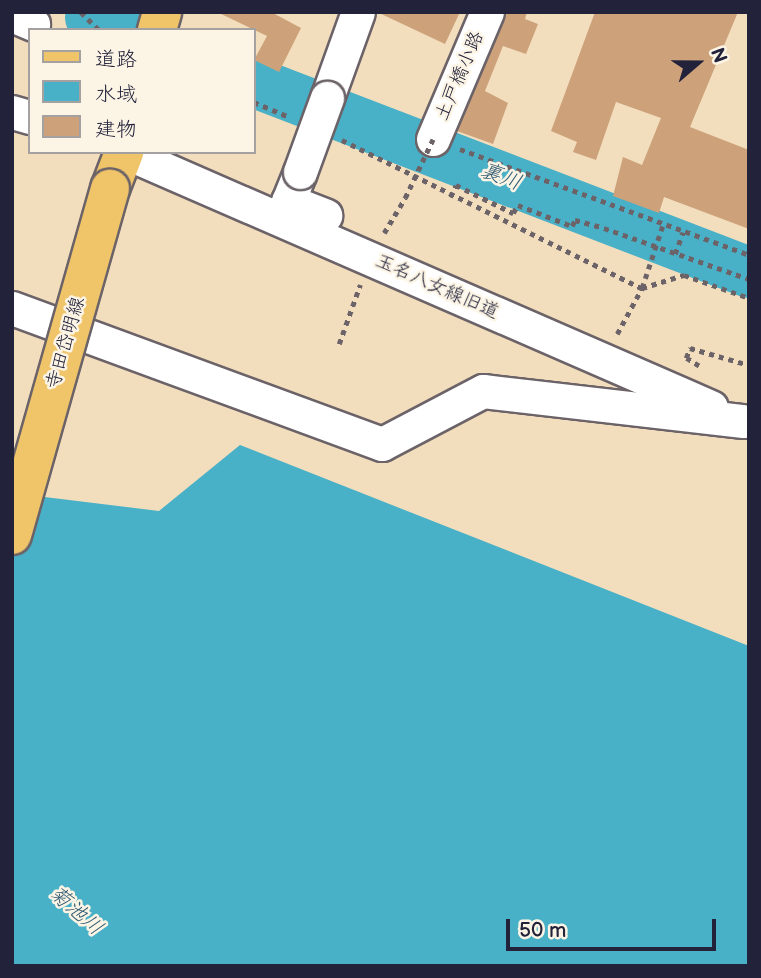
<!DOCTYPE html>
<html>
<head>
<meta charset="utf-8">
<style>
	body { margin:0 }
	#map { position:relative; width:761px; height:978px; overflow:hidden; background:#f2ddbd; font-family:"Balsamiq Sans","Klee One",sans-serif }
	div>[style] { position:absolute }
	.water>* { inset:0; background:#48b0c7 }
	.river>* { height:51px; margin:-25.5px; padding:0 25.5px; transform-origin:25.5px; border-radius:25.5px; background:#48b0c7 }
	.building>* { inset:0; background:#cda27b }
	.path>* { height:4.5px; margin-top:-2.25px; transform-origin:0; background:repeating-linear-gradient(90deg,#6b6368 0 5px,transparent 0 10px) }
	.roads { filter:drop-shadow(2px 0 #6b6368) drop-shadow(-2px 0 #6b6368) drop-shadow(0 2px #6b6368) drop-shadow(0 -2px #6b6368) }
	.minor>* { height:33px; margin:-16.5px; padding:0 16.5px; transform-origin:16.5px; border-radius:16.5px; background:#fff }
	.major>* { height:38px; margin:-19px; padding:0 19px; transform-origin:19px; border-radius:19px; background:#f0c469 }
	.path-bridge>* { height:4.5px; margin-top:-2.25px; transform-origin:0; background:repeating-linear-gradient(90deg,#6b6368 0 5px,transparent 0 10px) }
	.bridges { filter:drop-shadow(2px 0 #6b6368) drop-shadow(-2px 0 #6b6368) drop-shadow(0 2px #6b6368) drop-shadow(0 -2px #6b6368) }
	.minor-bridge>* { height:33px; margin:-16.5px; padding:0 16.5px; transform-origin:16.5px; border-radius:16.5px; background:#fff }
	.major-bridge>* { height:38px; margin:-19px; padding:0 19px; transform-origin:19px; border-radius:19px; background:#f0c469 }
	span { translate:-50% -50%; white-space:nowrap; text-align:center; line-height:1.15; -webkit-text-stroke:5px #fcf5e5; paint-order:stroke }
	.street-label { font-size:19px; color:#22223b }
	.water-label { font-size:21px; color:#315b73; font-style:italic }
	.frame { position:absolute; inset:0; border:14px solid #22223b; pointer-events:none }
	.legend { position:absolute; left:28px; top:28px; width:228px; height:126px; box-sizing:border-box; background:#fcf5e5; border:2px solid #a5a1a1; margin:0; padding:9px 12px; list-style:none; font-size:21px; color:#22223b }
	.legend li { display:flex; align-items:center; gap:14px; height:35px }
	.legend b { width:35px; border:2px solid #a5a1a1 }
	.north { position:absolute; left:663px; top:28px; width:70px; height:70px; -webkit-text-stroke:5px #fcf5e5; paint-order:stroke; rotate:70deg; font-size:19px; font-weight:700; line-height:28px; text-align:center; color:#22223b }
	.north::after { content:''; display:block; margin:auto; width:24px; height:32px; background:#22223b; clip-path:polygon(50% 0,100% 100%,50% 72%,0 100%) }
	.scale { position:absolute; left:506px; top:919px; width:210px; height:32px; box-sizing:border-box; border:4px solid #22223b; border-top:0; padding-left:9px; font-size:21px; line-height:24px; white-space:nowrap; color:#22223b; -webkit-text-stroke:5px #fcf5e5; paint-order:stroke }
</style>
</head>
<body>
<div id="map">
	<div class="water">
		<i style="clip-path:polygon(240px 445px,749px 646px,749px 966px,12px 966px,12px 493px,159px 511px)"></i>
	</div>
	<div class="river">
		<i style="left:90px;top:17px;width:39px;rotate:19deg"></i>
		<i style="left:254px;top:82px;width:530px;rotate:21deg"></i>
	</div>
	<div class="building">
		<i style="clip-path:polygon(217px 12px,271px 12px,301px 28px,279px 72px,254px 60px,267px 36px)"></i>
		<i style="clip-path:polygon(377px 12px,460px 12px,445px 44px)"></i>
		<i style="clip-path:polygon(506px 12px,527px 12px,525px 19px,538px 24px,526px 54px,503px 46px,485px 91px,508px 103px,493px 144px,457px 131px)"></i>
		<i style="clip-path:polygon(595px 12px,738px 12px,690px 127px,749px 150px,749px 229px,664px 197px,659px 213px,613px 196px,623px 157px,642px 165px,661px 118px,616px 102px,596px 160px,573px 152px,577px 142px,551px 131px)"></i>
	</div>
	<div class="path">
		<i style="left:81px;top:12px;width:25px;rotate:45deg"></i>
		<i style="left:254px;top:102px;width:38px;rotate:23deg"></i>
		<i style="left:342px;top:140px;width:335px;rotate:26.3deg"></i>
		<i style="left:642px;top:288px;width:44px;rotate:-17.2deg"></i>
		<i style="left:684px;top:275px;width:69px;rotate:19.5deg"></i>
		<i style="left:460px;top:149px;width:308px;rotate:20.1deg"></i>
		<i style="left:450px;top:197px;width:13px;rotate:-63deg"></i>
		<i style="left:456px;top:185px;width:64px;rotate:26.2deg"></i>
		<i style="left:513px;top:213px;width:9px;rotate:-58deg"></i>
		<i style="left:518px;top:205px;width:58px;rotate:21.3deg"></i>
		<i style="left:572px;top:226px;width:7px;rotate:-63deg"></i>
		<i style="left:575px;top:220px;width:30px;rotate:15deg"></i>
		<i style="left:604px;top:228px;width:154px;rotate:19.4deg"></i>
		<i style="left:384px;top:233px;width:41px;rotate:-59deg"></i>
		<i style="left:675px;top:254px;width:23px;rotate:-70deg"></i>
		<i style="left:617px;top:334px;width:52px;rotate:-61.5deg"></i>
		<i style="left:339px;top:344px;width:63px;rotate:-70.4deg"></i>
		<i style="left:699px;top:366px;width:15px;rotate:-148deg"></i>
		<i style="left:686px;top:358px;width:11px;rotate:-68deg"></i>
		<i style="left:690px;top:348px;width:61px;rotate:16.1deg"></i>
	</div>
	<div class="roads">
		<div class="minor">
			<i style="left:12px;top:15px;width:23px;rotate:23deg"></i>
			<i style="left:327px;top:98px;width:91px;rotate:-70.2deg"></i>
			<i style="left:12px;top:112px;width:19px;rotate:16deg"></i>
			<i style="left:433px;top:139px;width:138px;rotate:-67deg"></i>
			<i style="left:125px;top:152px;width:639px;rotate:23.52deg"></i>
			<i style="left:300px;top:172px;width:31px;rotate:112deg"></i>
			<i style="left:288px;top:201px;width:40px;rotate:21deg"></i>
			<i style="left:12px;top:308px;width:394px;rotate:20.2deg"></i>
			<i style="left:382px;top:444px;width:114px;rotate:-27.7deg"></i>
			<i style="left:483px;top:391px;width:262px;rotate:6.6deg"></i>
		</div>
		<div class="major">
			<i style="left:157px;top:30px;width:19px;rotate:-74deg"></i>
			<i style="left:110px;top:189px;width:40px;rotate:-69deg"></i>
		</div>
	</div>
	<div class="path-bridge">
		<i style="left:405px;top:198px;width:65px;rotate:-64.6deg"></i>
		<i style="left:642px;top:288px;width:67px;rotate:-71.8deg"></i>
	</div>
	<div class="bridges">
		<div class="minor-bridge">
			<i style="left:300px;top:172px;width:79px;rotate:-70deg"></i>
		</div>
		<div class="major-bridge">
			<i style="left:12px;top:535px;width:360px;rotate:-74.2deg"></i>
		</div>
	</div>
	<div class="street-label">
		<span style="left:460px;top:76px;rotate:-67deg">土戸橋小路</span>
		<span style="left:437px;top:287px;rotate:24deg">玉名八女線旧道</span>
		<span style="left:66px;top:343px;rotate:-74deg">寺田岱明線</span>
	</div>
	<div class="water-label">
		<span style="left:501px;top:177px;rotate:21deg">裏川</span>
		<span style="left:76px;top:911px;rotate:41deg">菊池川</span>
	</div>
	<div class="frame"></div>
	<ul class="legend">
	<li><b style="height:9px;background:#f0c469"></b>道路</li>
	<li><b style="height:19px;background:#48b0c7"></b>水域</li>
	<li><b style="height:19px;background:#cda27b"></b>建物</li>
	</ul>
	<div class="north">N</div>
	<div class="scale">50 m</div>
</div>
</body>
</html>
